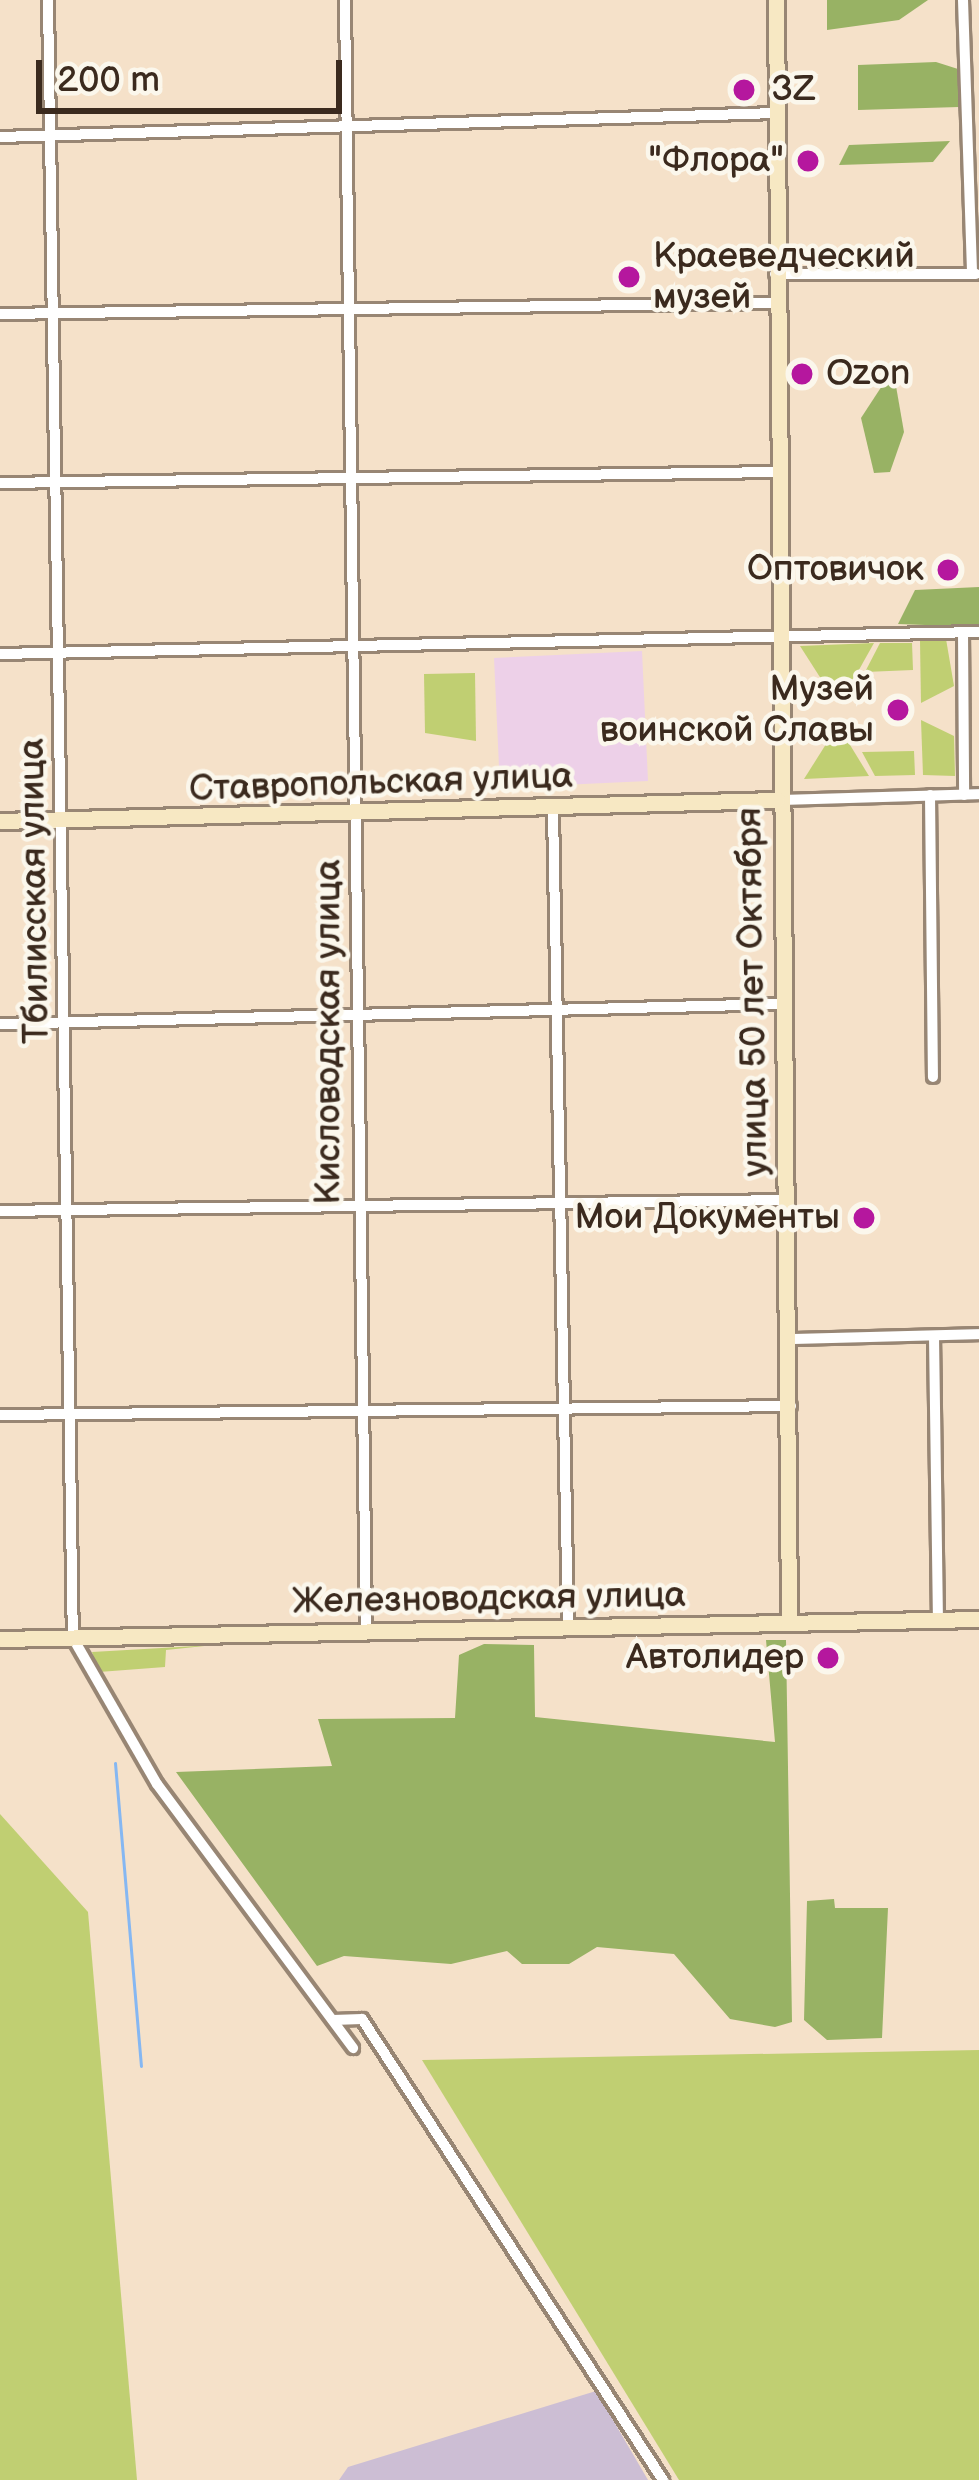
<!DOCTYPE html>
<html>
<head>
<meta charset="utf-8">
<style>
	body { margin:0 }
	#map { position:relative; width:979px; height:2480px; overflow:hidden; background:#f5e1c9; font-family:"Balsamiq Sans",sans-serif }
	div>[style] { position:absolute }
	.built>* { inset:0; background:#edd0e8 }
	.industrial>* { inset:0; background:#ccbed4 }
	.green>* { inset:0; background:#c0cf72 }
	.forest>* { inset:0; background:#98b264 }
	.stream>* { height:3px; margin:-1.5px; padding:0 1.5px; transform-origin:1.5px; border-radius:1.5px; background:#85b7f2 }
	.roads { filter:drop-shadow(3px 0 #988674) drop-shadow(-3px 0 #988674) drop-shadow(0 3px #988674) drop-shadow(0 -3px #988674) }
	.street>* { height:10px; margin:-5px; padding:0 5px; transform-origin:5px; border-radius:5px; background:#fff }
	.secondary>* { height:15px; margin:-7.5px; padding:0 7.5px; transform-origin:7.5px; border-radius:7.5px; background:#f7e8c3 }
	.dots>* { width:33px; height:33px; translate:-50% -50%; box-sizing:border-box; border:6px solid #fbf7ec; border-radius:50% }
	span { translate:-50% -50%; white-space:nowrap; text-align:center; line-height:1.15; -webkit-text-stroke:9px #fbf7ec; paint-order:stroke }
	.poi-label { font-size:36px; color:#3b2a1e }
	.left { translate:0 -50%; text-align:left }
	.right { translate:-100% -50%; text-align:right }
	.street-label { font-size:36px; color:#3b2a1e }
	.scale { position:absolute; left:36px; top:60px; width:306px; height:54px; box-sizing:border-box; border:6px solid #3b2a1e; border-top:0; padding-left:15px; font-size:36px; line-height:42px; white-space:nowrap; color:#3b2a1e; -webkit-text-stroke:9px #fbf7ec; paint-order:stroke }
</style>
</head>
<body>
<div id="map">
	<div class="built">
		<i style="clip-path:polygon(642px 651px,648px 781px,500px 788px,494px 658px)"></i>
	</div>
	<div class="industrial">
		<i style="clip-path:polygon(596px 2391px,648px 2480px,339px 2480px,348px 2467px)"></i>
	</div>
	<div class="green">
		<i style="clip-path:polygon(946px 639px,954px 686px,921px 703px,920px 641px)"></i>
		<i style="clip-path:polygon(874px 643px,851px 684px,825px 685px,800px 646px)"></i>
		<i style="clip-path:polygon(880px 643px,912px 643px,913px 670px,865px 672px)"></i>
		<i style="clip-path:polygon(475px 673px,476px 741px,425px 733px,424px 674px)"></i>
		<i style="clip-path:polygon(921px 720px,954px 736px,955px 776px,923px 775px)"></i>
		<i style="clip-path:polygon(847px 740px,869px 776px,804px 779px,828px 741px)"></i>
		<i style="clip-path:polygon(914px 751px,915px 775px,875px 776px,862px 752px)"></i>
		<i style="clip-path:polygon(214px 1645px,166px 1650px,165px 1667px,99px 1672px,92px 1652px)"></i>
		<i style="clip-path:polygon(0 1814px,88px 1912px,137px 2480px,0 2480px)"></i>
		<i style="clip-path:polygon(979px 2050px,979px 2480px,679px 2480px,422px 2060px)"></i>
	</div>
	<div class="forest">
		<i style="clip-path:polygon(827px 0,928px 0,899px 20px,827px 30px)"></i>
		<i style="clip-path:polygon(936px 62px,958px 69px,959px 107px,858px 110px,858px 65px)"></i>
		<i style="clip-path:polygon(950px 141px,933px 162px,839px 165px,849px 145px)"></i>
		<i style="clip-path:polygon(893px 369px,904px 432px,890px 472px,874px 473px,861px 418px)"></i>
		<i style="clip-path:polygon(979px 587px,979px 627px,898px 624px,915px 590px)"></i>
		<i style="clip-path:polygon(766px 1640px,786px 1640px,792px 2022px,775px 2027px,730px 2019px,674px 1954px,597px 1947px,569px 1964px,522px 1964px,507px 1951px,451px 1964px,344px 1956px,317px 1966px,176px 1772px,332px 1766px,318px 1719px,455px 1718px,459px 1655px,484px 1644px,534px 1645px,535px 1717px,775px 1742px)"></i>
		<i style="clip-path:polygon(834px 1899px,835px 1908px,888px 1908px,882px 2038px,827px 2040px,804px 2020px,807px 1901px)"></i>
	</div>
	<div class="stream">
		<i style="left:115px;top:1763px;width:304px;rotate:85.1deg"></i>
	</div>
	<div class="roads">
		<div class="street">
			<i style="left:48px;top:0;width:1638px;rotate:89.13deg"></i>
			<i style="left:73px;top:1638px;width:168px;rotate:60.1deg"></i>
			<i style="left:157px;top:1784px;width:329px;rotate:53.4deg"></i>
			<i style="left:345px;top:0;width:1632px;rotate:89.26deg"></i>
			<i style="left:963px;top:0;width:274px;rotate:88.1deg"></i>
			<i style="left:0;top:137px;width:778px;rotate:-1.77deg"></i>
			<i style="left:775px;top:274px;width:201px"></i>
			<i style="left:0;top:314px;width:774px;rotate:-0.81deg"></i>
			<i style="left:0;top:483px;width:778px;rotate:-0.81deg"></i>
			<i style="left:963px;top:632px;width:163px;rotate:89.6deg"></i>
			<i style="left:0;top:654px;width:979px;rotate:-1.29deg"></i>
			<i style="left:930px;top:795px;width:282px;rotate:89.4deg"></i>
			<i style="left:778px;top:800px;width:201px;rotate:-1.7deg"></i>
			<i style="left:553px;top:809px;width:819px;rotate:88.95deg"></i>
			<i style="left:0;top:1024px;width:783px;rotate:-1.46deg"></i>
			<i style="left:0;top:1211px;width:789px;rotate:-0.8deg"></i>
			<i style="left:934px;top:1336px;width:283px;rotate:89.2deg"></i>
			<i style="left:789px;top:1339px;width:190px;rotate:-1.5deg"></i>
			<i style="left:0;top:1415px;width:791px;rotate:-0.65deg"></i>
			<i style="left:333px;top:2020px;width:29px;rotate:-2deg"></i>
			<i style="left:362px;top:2019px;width:551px;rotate:56.86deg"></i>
		</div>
		<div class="secondary">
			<i style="left:776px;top:0;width:1622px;rotate:89.54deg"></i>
			<i style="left:0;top:821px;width:777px;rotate:-1.55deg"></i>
			<i style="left:0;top:1639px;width:979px;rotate:-1.17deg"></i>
		</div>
	</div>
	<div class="dots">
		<i style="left:744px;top:90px;background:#b5179e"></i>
		<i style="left:808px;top:161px;background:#b5179e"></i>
		<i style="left:629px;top:277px;background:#b5179e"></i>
		<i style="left:802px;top:374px;background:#b5179e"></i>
		<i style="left:948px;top:570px;background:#b5179e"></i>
		<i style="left:898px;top:710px;background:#b5179e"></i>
		<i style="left:864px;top:1218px;background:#b5179e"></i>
		<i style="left:828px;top:1658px;background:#b5179e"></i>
	</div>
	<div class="poi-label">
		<span class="left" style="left:771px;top:90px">3Z</span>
		<span class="right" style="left:784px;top:161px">"Флора"</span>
		<span class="left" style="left:653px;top:277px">Краеведческий<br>музей</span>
		<span class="left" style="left:826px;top:374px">Ozon</span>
		<span class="right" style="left:924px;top:570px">Оптовичок</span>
		<span class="right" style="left:874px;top:710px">Музей<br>воинской Славы</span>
		<span class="right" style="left:840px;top:1218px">Мои Документы</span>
		<span class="right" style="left:804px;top:1658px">Автолидер</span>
	</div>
	<div class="street-label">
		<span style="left:381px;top:783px;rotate:-2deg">Ставропольская улица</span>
		<span style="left:35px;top:891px;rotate:-91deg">Тбилисская улица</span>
		<span style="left:753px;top:992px;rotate:-91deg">улица 50 лет Октября</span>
		<span style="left:329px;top:1032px;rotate:-90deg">Кисловодская улица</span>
		<span style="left:489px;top:1599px;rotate:-1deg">Железноводская улица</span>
	</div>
	<div class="scale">200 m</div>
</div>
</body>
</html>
